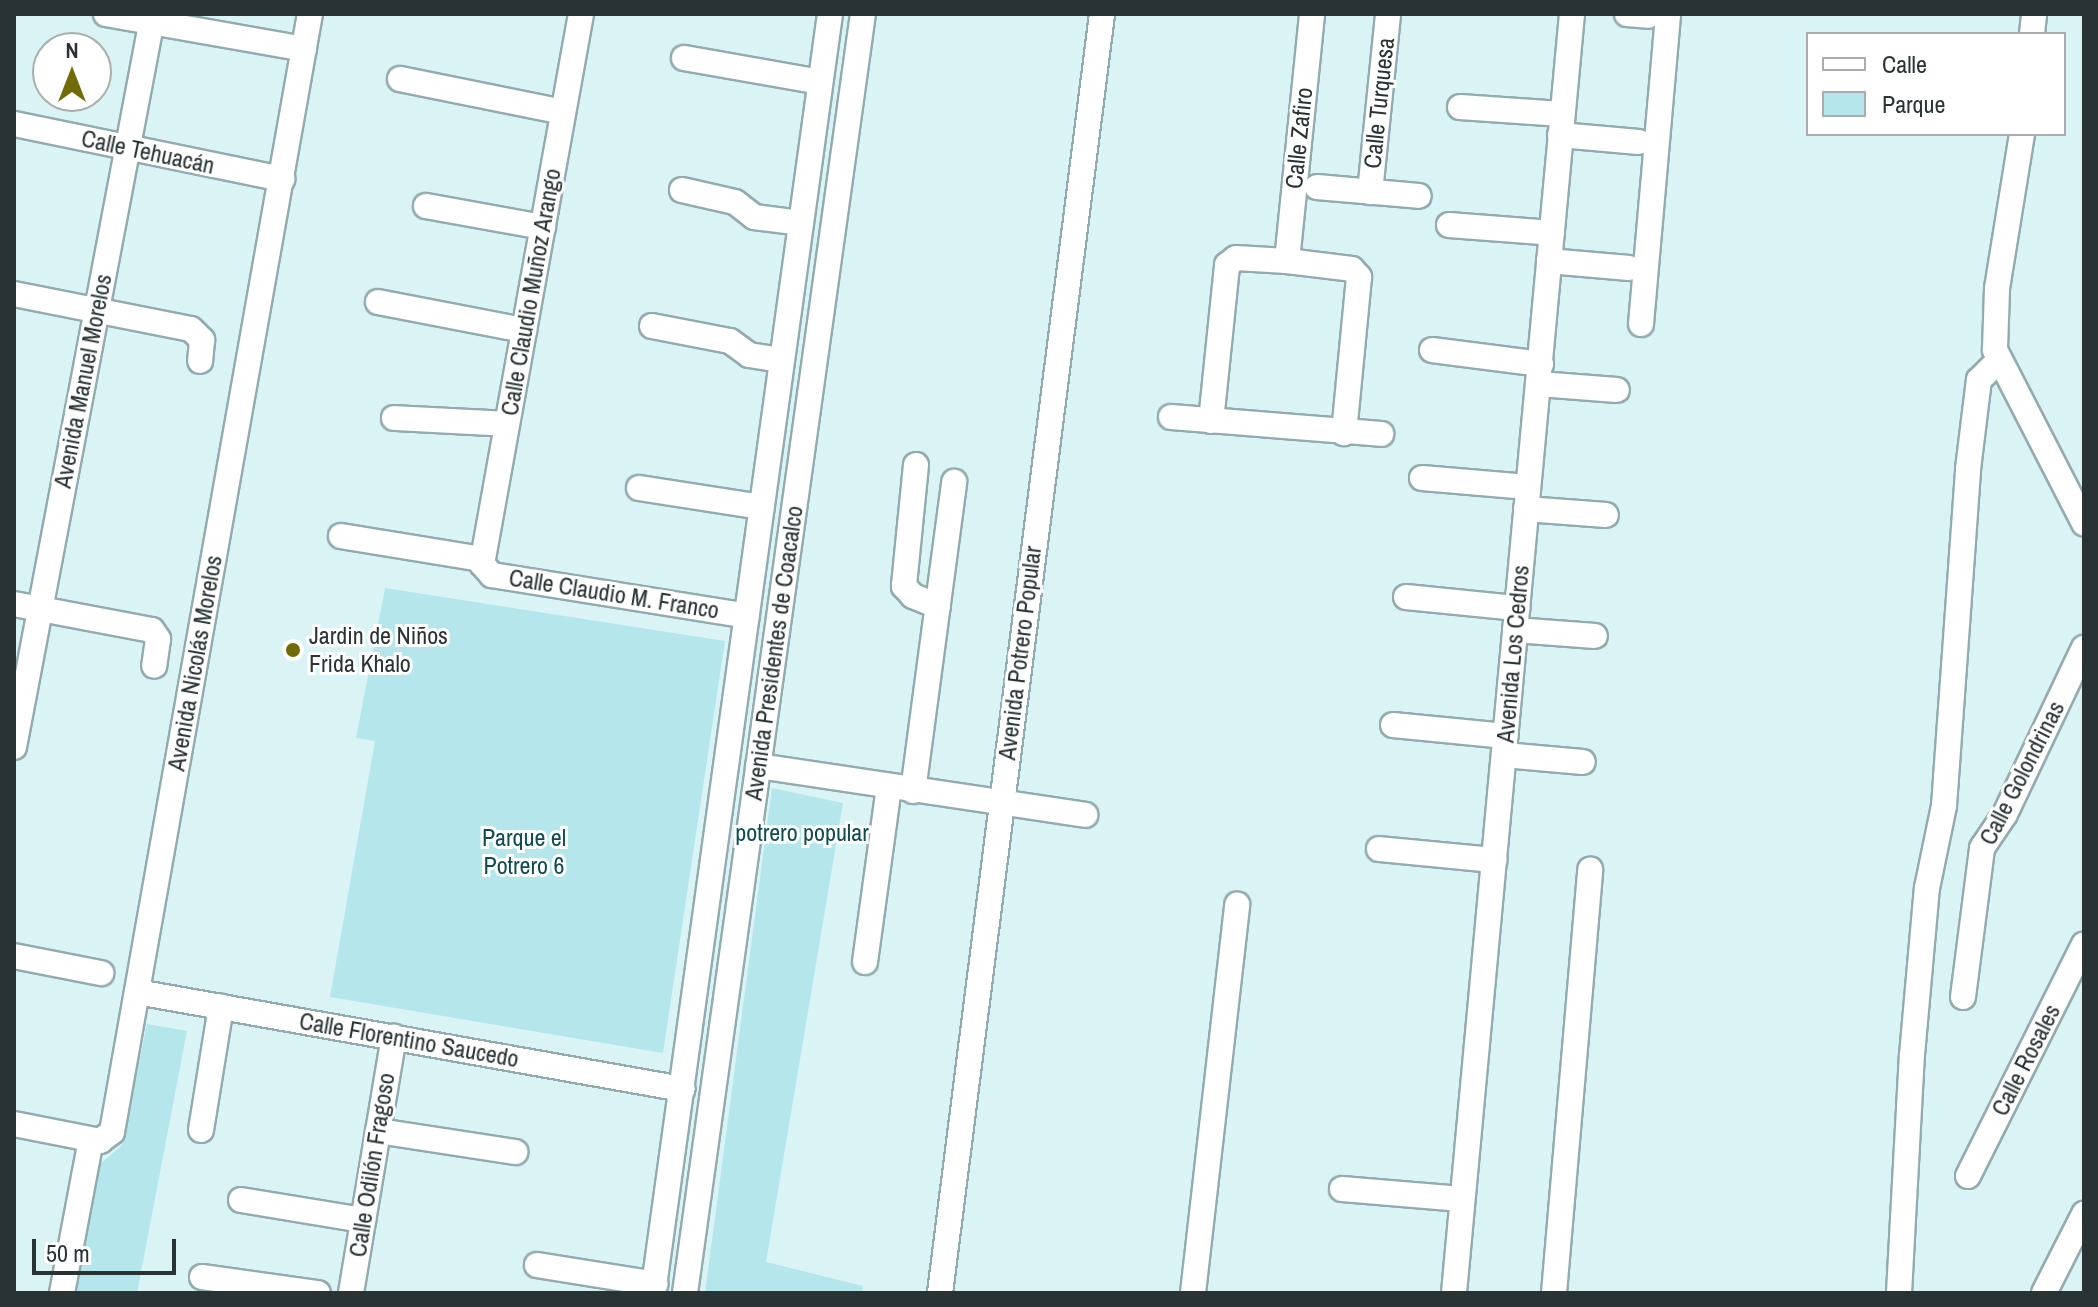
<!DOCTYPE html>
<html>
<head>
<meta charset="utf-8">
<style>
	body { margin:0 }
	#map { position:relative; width:2098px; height:1307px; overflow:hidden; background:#daf4f6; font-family:"Archivo Narrow",sans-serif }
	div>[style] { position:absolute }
	.green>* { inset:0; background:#b4e6eb }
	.roads { filter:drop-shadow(2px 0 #93abae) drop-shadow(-2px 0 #93abae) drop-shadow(0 2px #93abae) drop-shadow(0 -2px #93abae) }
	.minor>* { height:24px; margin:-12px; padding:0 12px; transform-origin:12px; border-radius:12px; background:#fff }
	.dots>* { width:22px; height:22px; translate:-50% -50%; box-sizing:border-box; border:4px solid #fff; border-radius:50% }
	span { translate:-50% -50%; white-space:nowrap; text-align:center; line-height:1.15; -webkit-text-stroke:6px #fff; paint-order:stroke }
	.street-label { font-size:24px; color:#293334 }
	.poi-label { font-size:24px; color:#293334 }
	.left { translate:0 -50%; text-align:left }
	.park-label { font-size:24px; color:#0e4c51 }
	.frame { position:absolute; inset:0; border:16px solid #293334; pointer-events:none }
	.legend { position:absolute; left:1806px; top:32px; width:260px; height:104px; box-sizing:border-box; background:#fff; border:2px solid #a9adae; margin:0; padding:10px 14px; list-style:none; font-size:24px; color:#293334 }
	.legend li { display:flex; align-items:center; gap:16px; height:40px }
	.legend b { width:40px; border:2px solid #a9adae }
	.north { position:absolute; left:32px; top:32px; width:80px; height:80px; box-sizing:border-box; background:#fff; border:2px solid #a9adae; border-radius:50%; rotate:0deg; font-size:22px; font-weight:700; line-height:32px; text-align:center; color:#293334 }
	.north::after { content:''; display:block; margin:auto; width:28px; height:36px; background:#706b06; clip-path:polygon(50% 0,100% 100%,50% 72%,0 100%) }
	.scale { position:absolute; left:32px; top:1239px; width:144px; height:36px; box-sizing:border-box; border:4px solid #293334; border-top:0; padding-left:10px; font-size:24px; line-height:28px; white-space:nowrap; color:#293334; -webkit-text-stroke:6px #fff; paint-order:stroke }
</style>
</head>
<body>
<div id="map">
	<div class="green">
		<i style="clip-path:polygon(385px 588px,725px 641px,663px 1053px,330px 997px,375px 741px,356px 738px)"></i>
		<i style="clip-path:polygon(772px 788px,843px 803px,766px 1262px,863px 1286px,862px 1293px,705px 1293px)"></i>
		<i style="clip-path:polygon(147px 1024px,187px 1031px,137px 1293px,76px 1293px,100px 1164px,122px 1145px)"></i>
	</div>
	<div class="roads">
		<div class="minor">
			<i style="left:106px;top:14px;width:201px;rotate:10deg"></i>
			<i style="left:581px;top:14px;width:559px;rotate:100.2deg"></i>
			<i style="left:482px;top:564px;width:15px;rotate:48deg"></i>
			<i style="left:492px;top:575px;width:258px;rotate:9.1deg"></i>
			<i style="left:1627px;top:14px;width:21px;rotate:5deg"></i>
			<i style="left:2032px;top:34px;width:20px;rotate:-84deg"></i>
			<i style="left:684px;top:58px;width:138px;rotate:10deg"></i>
			<i style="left:400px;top:79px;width:166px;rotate:11.4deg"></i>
			<i style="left:1460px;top:107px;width:102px;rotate:3.9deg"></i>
			<i style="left:14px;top:124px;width:274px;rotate:11.6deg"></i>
			<i style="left:2022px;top:134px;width:157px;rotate:99.2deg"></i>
			<i style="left:1997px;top:289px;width:61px;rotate:91.9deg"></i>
			<i style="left:1995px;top:350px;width:195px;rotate:62.8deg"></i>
			<i style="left:1560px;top:135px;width:79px;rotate:5.1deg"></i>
			<i style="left:1317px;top:187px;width:102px;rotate:5deg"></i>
			<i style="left:682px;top:190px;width:54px;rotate:12.8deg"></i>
			<i style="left:735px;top:202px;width:24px;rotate:38deg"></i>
			<i style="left:754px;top:217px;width:47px;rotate:7.3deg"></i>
			<i style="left:1370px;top:192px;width:179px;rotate:-84.2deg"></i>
			<i style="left:426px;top:206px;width:119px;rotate:10.2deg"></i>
			<i style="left:1449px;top:225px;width:103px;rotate:4.4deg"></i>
			<i style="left:1287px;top:261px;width:248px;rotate:-84.2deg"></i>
			<i style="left:1549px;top:261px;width:80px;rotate:5deg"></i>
			<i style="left:14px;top:294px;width:180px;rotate:11.2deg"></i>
			<i style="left:191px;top:329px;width:16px;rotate:45deg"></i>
			<i style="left:202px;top:340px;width:21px;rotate:95deg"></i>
			<i style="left:378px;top:302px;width:149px;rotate:10.9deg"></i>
			<i style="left:1641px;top:324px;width:311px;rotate:-85deg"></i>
			<i style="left:652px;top:326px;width:79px;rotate:10.9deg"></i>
			<i style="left:730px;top:341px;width:24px;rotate:36deg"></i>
			<i style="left:749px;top:355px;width:33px;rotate:9deg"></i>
			<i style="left:1432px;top:350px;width:110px;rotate:7.3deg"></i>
			<i style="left:1539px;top:384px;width:78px;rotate:4.4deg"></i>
			<i style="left:1171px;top:417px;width:211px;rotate:4.6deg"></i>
			<i style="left:394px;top:418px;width:113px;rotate:3deg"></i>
			<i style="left:1211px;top:421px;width:157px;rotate:-84.1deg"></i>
			<i style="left:1227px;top:265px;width:11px;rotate:-38deg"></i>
			<i style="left:1236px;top:258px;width:51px;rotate:3.4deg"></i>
			<i style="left:1287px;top:261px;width:65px;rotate:7deg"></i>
			<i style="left:1352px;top:269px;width:11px;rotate:49deg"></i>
			<i style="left:1359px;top:277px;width:157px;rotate:95.5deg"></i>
			<i style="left:916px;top:465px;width:122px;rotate:95.7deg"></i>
			<i style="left:904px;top:586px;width:13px;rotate:48deg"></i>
			<i style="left:913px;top:596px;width:27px;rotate:22deg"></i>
			<i style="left:1422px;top:478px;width:106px;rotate:4.9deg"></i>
			<i style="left:639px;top:488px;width:124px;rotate:8.8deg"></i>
			<i style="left:1526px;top:509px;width:80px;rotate:4.3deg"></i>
			<i style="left:341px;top:536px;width:142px;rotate:9.3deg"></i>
			<i style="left:1406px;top:597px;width:112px;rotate:5.7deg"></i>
			<i style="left:14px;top:604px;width:140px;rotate:10.7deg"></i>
			<i style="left:152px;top:630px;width:11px;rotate:56deg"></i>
			<i style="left:158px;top:639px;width:27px;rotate:98deg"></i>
			<i style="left:1515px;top:630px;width:80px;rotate:4.3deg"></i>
			<i style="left:1393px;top:725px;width:113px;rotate:5.6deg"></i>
			<i style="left:14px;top:747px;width:746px;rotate:-79.26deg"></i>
			<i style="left:1504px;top:755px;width:79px;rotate:5.1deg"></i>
			<i style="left:758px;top:766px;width:331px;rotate:8.5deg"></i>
			<i style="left:913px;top:791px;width:312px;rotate:-82.4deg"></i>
			<i style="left:1379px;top:849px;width:116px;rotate:5.5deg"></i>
			<i style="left:14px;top:956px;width:89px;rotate:11.1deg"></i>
			<i style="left:865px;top:962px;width:177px;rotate:-82.2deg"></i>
			<i style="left:137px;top:992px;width:554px;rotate:10.09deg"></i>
			<i style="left:1963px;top:997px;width:150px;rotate:-82.7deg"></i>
			<i style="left:1982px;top:848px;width:41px;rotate:-55.9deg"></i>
			<i style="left:2005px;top:814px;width:184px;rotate:-64.6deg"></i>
			<i style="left:14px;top:1124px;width:88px;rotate:11.2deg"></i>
			<i style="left:100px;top:1141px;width:15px;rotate:-37deg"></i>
			<i style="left:112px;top:1132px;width:1135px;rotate:-79.96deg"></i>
			<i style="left:201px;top:1130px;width:125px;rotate:-80.8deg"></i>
			<i style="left:378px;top:1131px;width:139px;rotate:8.7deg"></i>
			<i style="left:1968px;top:1176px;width:259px;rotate:-63.4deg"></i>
			<i style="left:1342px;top:1189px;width:120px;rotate:4.8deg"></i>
			<i style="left:241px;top:1200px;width:124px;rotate:9.3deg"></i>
			<i style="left:537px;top:1265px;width:120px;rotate:9.1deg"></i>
			<i style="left:202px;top:1277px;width:117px;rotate:7.9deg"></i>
			<i style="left:62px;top:1293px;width:156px;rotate:-79.3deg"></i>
			<i style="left:351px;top:1293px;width:260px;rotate:-80.5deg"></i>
			<i style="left:653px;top:1293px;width:1291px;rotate:-82.12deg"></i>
			<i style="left:685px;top:1293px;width:1291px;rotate:-82.08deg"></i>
			<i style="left:940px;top:1293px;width:1289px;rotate:-82.78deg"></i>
			<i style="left:1193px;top:1293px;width:391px;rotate:-83.5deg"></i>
			<i style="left:1454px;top:1293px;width:1284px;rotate:-84.73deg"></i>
			<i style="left:1554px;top:1293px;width:425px;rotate:-85.1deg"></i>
			<i style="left:1899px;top:1293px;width:238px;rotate:-86.9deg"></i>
			<i style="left:1912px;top:1055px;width:168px;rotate:-84.9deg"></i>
			<i style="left:1927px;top:888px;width:84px;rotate:-78.3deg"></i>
			<i style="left:1944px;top:806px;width:338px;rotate:-85.9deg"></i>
			<i style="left:1968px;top:469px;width:90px;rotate:-83deg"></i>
			<i style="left:1979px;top:380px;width:27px;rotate:-45deg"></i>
			<i style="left:2044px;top:1293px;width:89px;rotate:-63.1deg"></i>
		</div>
	</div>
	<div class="dots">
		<i style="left:293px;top:650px;background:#706b06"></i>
	</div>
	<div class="street-label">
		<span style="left:1379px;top:103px;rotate:-84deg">Calle Turquesa</span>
		<span style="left:1299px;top:138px;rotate:-84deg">Calle Zafiro</span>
		<span style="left:148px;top:152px;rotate:12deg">Calle Tehuacán</span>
		<span style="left:531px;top:292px;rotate:-80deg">Calle Claudio Muñoz Arango</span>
		<span style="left:83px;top:381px;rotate:-79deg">Avenida Manuel Morelos</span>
		<span style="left:614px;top:594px;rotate:9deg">Calle Claudio M. Franco</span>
		<span style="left:774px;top:653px;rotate:-82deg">Avenida Presidentes de Coacalco</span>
		<span style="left:1020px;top:653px;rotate:-83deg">Avenida Potrero Popular</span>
		<span style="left:1513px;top:654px;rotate:-85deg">Avenida Los Cedros</span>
		<span style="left:195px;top:663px;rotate:-80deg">Avenida Nicolás Morelos</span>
		<span style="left:2022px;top:773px;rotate:-63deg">Calle Golondrinas</span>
		<span style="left:409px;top:1040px;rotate:10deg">Calle Florentino Saucedo</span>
		<span style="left:2026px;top:1060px;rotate:-63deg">Calle Rosales</span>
		<span style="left:372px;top:1165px;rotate:-81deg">Calle Odilón Fragoso</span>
	</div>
	<div class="poi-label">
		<span class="left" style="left:309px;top:650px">Jardin de Niños<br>Frida Khalo</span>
	</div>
	<div class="park-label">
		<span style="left:802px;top:833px">potrero popular</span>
		<span style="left:524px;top:852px">Parque el<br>Potrero 6</span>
	</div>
	<div class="frame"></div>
	<ul class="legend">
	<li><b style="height:10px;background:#fff"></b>Calle</li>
	<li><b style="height:22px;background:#b4e6eb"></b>Parque</li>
	</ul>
	<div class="north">N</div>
	<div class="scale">50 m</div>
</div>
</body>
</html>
